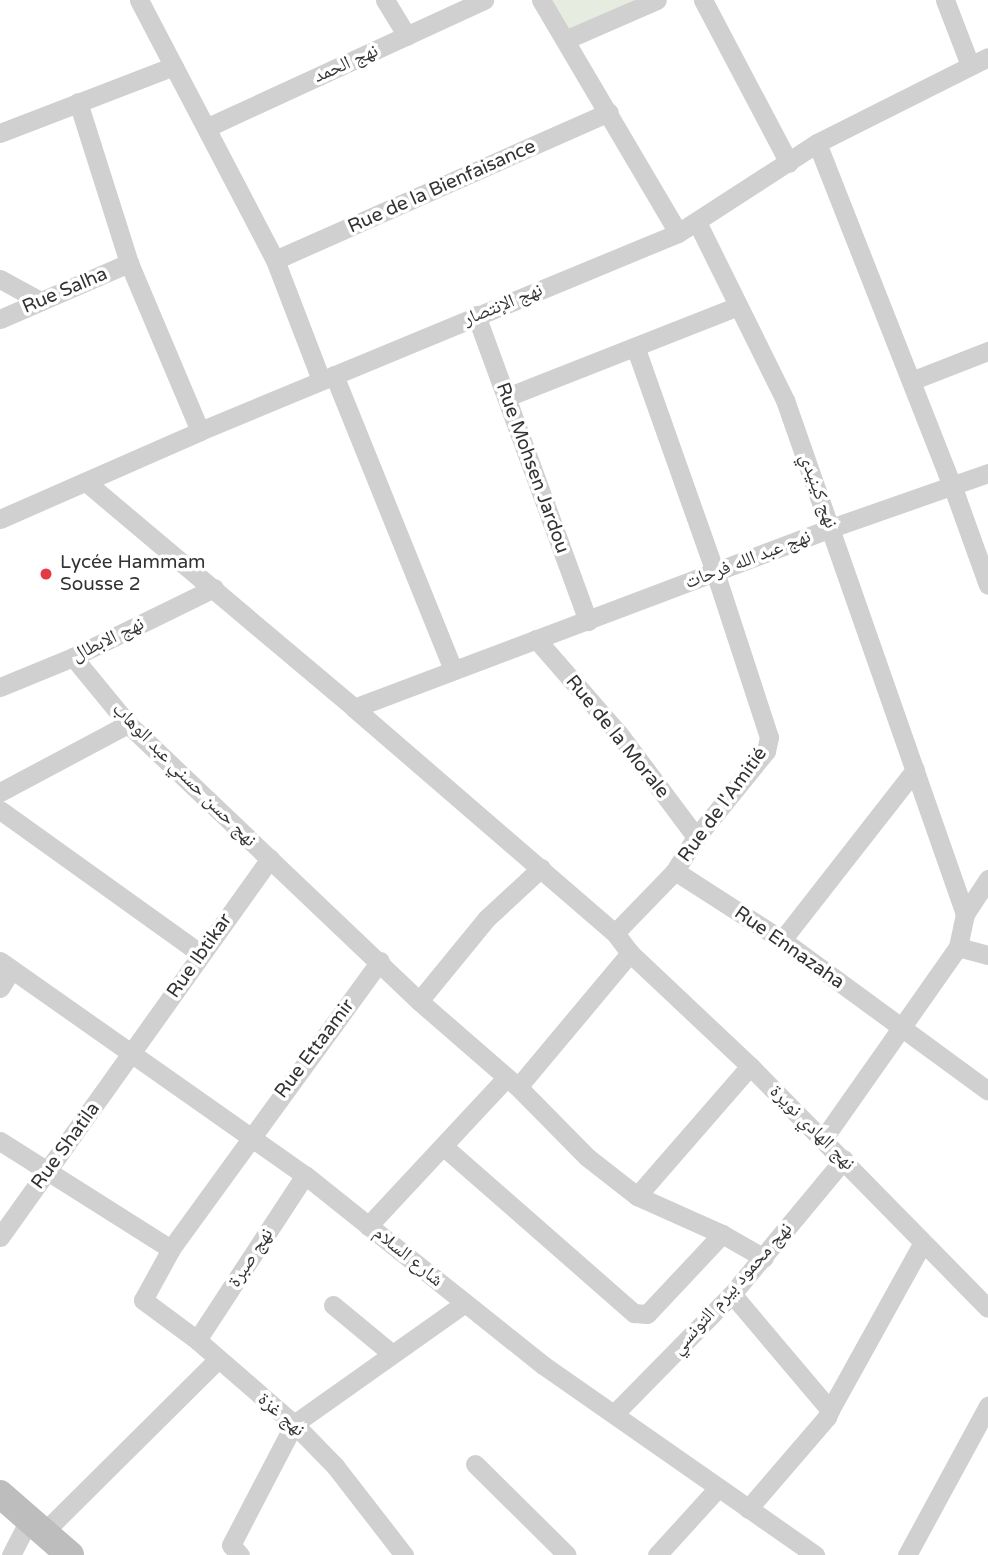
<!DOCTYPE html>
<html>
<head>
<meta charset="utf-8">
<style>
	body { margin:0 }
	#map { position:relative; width:988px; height:1555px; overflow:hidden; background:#fff; font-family:"Varela Round","Noto Naskh Arabic",sans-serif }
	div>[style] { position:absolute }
	.green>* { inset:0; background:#e6ecdf }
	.street>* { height:19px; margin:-9.5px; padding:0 9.5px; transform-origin:9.5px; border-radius:9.5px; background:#d0d0d0 }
	.secondary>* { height:28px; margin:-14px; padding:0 14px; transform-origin:14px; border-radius:14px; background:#bdbdbd }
	.dots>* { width:19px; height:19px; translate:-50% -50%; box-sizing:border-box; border:4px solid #fff; border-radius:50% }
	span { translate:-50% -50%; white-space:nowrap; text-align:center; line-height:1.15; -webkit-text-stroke:7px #fff; paint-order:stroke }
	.street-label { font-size:19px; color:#333 }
	.poi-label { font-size:19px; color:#333 }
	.left { translate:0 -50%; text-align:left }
</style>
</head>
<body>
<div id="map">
	<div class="green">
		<i style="clip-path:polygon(551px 0,634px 0,572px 37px)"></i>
	</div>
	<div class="street">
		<i style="left:139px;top:0;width:293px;rotate:62.4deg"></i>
		<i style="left:275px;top:260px;width:129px;rotate:69deg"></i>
		<i style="left:385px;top:0;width:42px;rotate:58.6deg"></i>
		<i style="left:541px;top:0;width:270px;rotate:59.5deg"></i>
		<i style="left:703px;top:0;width:184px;rotate:62.2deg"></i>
		<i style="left:945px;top:0;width:70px;rotate:69deg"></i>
		<i style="left:565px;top:40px;width:100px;rotate:-23.5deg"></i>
		<i style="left:78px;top:102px;width:169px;rotate:72.4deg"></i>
		<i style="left:129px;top:263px;width:182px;rotate:67.1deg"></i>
		<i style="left:208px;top:127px;width:304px;rotate:-24.7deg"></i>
		<i style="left:0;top:133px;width:186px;rotate:-21.1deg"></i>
		<i style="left:817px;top:143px;width:368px;rotate:68.5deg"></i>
		<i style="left:952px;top:485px;width:106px;rotate:70.2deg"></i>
		<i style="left:697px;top:222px;width:199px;rotate:63.7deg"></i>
		<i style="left:785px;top:400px;width:545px;rotate:70.7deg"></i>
		<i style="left:965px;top:914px;width:34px;rotate:102deg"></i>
		<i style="left:958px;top:947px;width:235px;rotate:125.1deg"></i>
		<i style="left:275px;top:260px;width:365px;rotate:-23.9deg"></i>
		<i style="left:0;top:279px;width:46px;rotate:28.8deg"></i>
		<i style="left:476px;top:315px;width:326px;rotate:69.9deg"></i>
		<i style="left:0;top:319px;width:141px;rotate:-23.5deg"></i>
		<i style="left:636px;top:349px;width:237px;rotate:70.5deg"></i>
		<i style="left:715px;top:572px;width:174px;rotate:71.9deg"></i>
		<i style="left:769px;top:737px;width:14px;rotate:102deg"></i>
		<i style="left:766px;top:751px;width:111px;rotate:129.1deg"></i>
		<i style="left:696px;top:837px;width:40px;rotate:122deg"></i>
		<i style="left:675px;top:871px;width:86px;rotate:134.1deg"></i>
		<i style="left:615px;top:933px;width:25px;rotate:53deg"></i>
		<i style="left:630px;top:953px;width:165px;rotate:43.3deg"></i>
		<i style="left:750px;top:1066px;width:339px;rotate:45.5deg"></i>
		<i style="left:334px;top:375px;width:317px;rotate:68deg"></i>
		<i style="left:911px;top:381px;width:83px;rotate:-21.3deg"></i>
		<i style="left:507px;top:397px;width:248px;rotate:-21.5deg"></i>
		<i style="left:86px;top:482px;width:351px;rotate:40.1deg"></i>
		<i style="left:354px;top:708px;width:510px;rotate:-20.67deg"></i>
		<i style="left:831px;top:528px;width:166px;rotate:-19.3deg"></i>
		<i style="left:0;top:519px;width:219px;rotate:-23.7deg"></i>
		<i style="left:200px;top:431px;width:517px;rotate:-22.5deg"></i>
		<i style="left:678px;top:233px;width:166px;rotate:-32.9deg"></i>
		<i style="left:817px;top:143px;width:191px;rotate:-26.7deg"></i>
		<i style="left:536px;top:639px;width:126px;rotate:48.9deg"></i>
		<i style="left:619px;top:734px;width:129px;rotate:53.2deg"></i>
		<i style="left:73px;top:657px;width:87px;rotate:50.6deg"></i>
		<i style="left:128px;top:724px;width:402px;rotate:43.6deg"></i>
		<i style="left:419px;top:1001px;width:131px;rotate:41deg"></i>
		<i style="left:518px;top:1087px;width:98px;rotate:45.4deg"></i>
		<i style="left:587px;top:1157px;width:63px;rotate:38deg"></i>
		<i style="left:637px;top:1196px;width:93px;rotate:24.1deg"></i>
		<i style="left:722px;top:1234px;width:48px;rotate:29.7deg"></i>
		<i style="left:0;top:687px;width:79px;rotate:-22.3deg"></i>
		<i style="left:73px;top:657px;width:157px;rotate:-26.1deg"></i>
		<i style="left:354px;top:708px;width:345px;rotate:40.8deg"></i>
		<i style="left:0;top:792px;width:145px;rotate:-28deg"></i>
		<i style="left:0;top:810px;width:246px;rotate:35.6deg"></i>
		<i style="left:675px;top:871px;width:127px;rotate:32.8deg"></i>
		<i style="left:782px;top:940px;width:255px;rotate:36.2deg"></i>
		<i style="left:965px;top:914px;width:42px;rotate:-56.7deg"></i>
		<i style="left:782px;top:940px;width:216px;rotate:-52deg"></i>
		<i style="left:958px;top:947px;width:31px;rotate:15deg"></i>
		<i style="left:0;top:961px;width:373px;rotate:35.1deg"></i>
		<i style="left:305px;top:1175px;width:305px;rotate:38.6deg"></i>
		<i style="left:543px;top:1365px;width:332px;rotate:34.9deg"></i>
		<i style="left:380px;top:961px;width:356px;rotate:126deg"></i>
		<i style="left:171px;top:1249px;width:58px;rotate:118.8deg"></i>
		<i style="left:143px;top:1300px;width:67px;rotate:36.5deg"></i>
		<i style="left:197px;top:1340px;width:128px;rotate:40.9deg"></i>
		<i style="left:294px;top:1424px;width:59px;rotate:45.7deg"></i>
		<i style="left:335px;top:1466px;width:113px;rotate:52.2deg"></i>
		<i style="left:0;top:988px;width:22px;rotate:-58deg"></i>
		<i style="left:419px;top:1001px;width:106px;rotate:-50.7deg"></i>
		<i style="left:486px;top:919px;width:75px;rotate:-42.8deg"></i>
		<i style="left:518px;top:1087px;width:175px;rotate:-50.1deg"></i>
		<i style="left:0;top:1141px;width:202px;rotate:32.3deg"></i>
		<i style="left:443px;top:1146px;width:254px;rotate:41.2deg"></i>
		<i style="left:634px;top:1313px;width:13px;rotate:4deg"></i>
		<i style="left:647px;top:1314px;width:110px;rotate:-46.8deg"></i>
		<i style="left:637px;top:1196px;width:172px;rotate:-49deg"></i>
		<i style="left:368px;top:1226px;width:202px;rotate:-47deg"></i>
		<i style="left:0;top:1237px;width:465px;rotate:-54.5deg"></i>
		<i style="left:732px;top:1294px;width:152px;rotate:49.8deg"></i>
		<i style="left:830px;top:1410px;width:8px;rotate:113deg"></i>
		<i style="left:827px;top:1417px;width:121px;rotate:130.7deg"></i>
		<i style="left:333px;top:1305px;width:75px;rotate:39.6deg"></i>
		<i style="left:197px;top:1340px;width:197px;rotate:-56.8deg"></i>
		<i style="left:830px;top:1410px;width:190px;rotate:-61deg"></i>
		<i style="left:615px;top:1413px;width:167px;rotate:-45.5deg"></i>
		<i style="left:732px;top:1294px;width:175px;rotate:-50.3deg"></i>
		<i style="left:475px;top:1464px;width:129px;rotate:44.7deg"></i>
		<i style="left:45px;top:1531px;width:243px;rotate:-44.8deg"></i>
		<i style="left:11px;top:1555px;width:42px;rotate:-62.8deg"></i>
		<i style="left:240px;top:1555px;width:13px;rotate:-132deg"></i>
		<i style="left:231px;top:1545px;width:136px;rotate:-62.5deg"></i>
		<i style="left:294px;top:1424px;width:209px;rotate:-35.3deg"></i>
		<i style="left:657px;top:1555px;width:91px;rotate:-47.7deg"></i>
		<i style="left:907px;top:1555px;width:170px;rotate:-61.5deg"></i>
	</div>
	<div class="secondary">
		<i style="left:0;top:1494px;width:93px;rotate:41.1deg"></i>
	</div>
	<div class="dots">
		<i style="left:46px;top:574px;background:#e63946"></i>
	</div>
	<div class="street-label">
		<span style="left:346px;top:64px;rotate:-24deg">نهج الحمد</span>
		<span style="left:442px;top:187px;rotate:-24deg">Rue de la Bienfaisance</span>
		<span style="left:65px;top:291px;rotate:-23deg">Rue Salha</span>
		<span style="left:503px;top:305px;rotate:-22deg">نهج الإنتصار</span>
		<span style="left:532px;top:468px;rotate:70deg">Rue Mohsen Jardou</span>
		<span style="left:818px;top:491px;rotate:70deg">نهج كينيدي</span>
		<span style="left:748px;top:560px;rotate:-21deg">نهج عبد الله فرحات</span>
		<span style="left:108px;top:640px;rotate:-26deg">نهج الابطال</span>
		<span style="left:617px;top:737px;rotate:51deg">Rue de la Morale</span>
		<span style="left:184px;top:775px;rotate:45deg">نهج حسن حسني عبد الوهاب</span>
		<span style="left:723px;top:805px;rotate:-54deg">Rue de l'Amitié</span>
		<span style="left:789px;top:948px;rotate:35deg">Rue Ennazaha</span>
		<span style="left:200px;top:956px;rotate:-55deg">Rue Ibtikar</span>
		<span style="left:315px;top:1049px;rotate:-53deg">Rue Ettaamir</span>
		<span style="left:812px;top:1128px;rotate:45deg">نهج الهادي نويرة</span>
		<span style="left:66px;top:1146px;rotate:-54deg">Rue Shatila</span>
		<span style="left:408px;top:1257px;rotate:39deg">شارع السلام</span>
		<span style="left:251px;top:1258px;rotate:-57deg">نهج صبرة</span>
		<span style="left:732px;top:1289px;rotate:-48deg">نهج محمود بيرم التونسي</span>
		<span style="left:281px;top:1415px;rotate:41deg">نهج غزة</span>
	</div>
	<div class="poi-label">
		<span class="left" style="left:60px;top:574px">Lycée Hammam<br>Sousse 2</span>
	</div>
</div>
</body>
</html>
